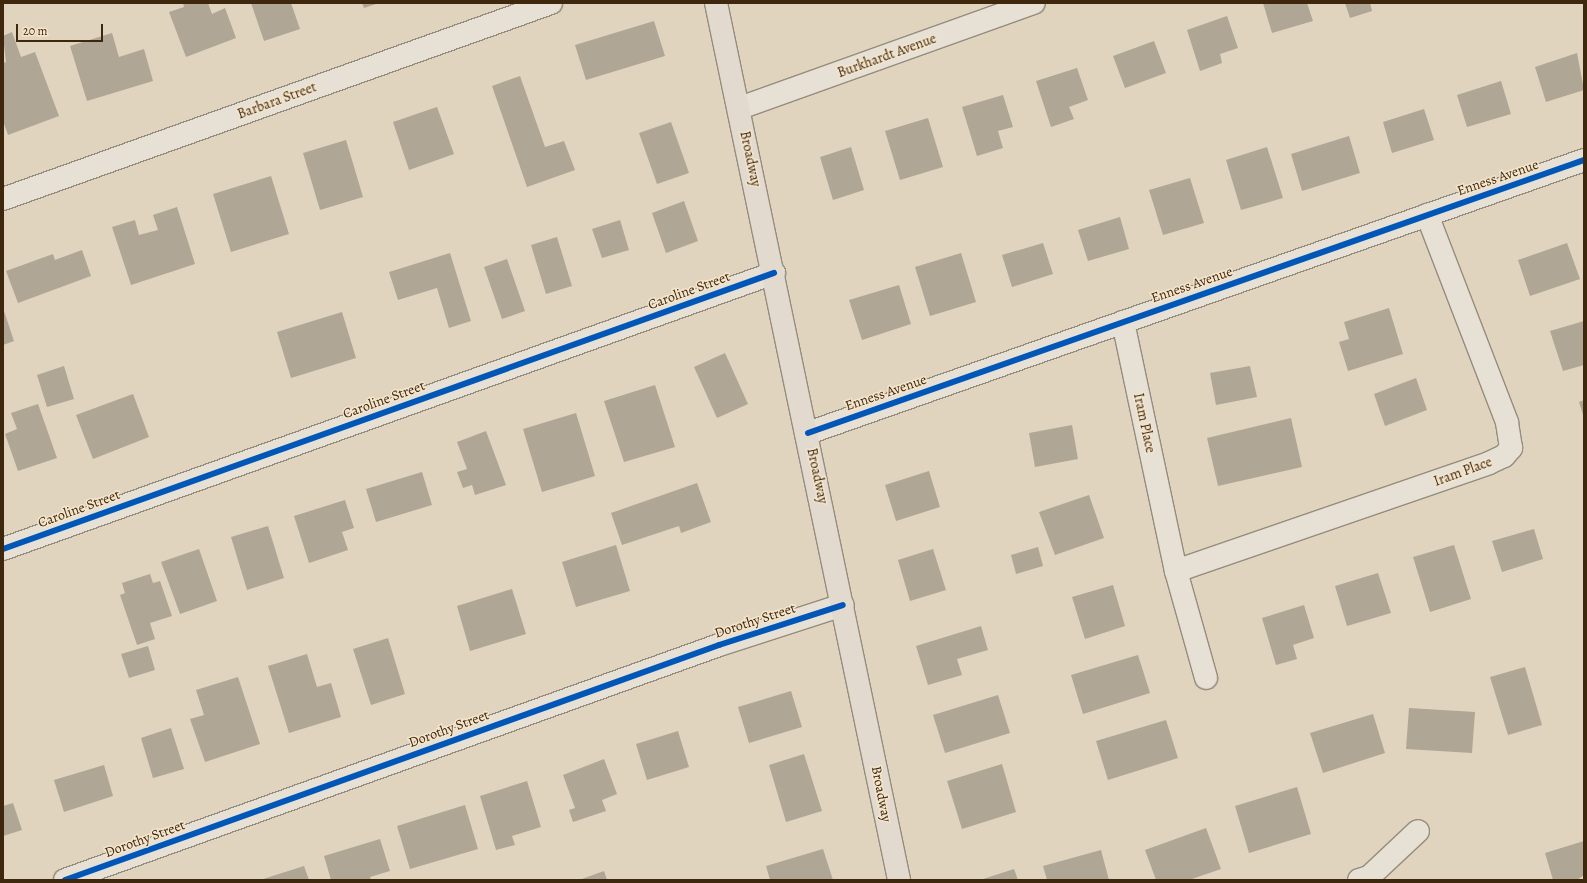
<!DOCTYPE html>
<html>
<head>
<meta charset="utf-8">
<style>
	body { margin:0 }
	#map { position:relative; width:1587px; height:883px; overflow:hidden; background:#e0d4be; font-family:Alegreya,serif }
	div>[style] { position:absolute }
	.building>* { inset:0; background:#b0a695 }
	.roads { filter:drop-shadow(1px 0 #968c7d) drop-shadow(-1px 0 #968c7d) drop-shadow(0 1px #968c7d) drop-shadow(0 -1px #968c7d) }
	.minor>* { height:22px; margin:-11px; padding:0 11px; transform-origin:11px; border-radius:11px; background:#e6e0d5 }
	.major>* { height:22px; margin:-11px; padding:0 11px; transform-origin:11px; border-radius:11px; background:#e2dace }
	.cycleway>* { height:6px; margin:-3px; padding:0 3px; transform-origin:3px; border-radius:3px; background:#0057b8 }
	span { translate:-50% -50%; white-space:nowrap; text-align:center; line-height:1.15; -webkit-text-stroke:3px #f4e5cc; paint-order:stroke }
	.street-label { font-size:14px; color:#3e270d }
	.frame { position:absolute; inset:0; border:4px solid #3e270d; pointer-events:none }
	.scale { position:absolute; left:16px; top:24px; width:87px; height:18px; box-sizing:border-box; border:2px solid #3e270d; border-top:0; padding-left:5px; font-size:12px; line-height:14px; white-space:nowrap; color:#3e270d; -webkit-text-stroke:3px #f4e5cc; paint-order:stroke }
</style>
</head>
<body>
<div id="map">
	<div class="building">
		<i style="clip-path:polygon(183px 3px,208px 3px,212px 14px,225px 8px,236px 38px,186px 57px,169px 12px,184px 7px)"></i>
		<i style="clip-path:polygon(251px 3px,291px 3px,300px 29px,264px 41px)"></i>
		<i style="clip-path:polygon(362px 3px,379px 3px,364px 8px)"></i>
		<i style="clip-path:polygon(1263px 3px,1307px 3px,1313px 21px,1272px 33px)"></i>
		<i style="clip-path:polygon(1345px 3px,1370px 3px,1372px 11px,1350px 18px)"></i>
		<i style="clip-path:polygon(1227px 16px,1238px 48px,1220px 54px,1222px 63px,1200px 71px,1187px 30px)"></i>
		<i style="clip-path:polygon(654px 21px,665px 56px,586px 80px,575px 45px)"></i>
		<i style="clip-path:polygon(12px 32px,21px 57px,35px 52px,59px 116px,8px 135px,3px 121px,3px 63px,6px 62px,3px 36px)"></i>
		<i style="clip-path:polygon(112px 33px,119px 57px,144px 49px,153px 81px,87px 101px,70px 46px)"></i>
		<i style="clip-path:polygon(1154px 41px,1166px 73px,1125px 88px,1113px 56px)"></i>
		<i style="clip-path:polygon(1577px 53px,1584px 90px,1546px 102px,1535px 67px)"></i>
		<i style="clip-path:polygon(1077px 68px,1088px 100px,1069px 107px,1074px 119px,1051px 127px,1036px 81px)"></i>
		<i style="clip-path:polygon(520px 76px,545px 147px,564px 141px,575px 170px,527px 187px,492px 86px)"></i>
		<i style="clip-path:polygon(1501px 81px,1511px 114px,1467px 127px,1457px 95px)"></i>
		<i style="clip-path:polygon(1003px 95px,1013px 127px,998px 131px,1003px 148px,977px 156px,962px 107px)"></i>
		<i style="clip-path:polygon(437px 107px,454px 154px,409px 170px,393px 122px)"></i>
		<i style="clip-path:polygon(1424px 109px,1434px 140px,1392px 153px,1383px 122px)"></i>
		<i style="clip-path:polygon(928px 118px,943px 167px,900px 180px,885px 131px)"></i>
		<i style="clip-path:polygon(671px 122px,689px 173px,657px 184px,639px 133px)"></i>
		<i style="clip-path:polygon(1349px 136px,1360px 173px,1302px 191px,1291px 154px)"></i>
		<i style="clip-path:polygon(346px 140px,363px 197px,320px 210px,303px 153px)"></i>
		<i style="clip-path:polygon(851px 147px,864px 190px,833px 200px,820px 157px)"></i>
		<i style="clip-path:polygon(1267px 147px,1283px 198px,1241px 210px,1226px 160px)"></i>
		<i style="clip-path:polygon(271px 176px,289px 234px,231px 252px,213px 194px)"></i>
		<i style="clip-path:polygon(1190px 178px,1204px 223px,1163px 235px,1149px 190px)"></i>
		<i style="clip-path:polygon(684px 201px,698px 241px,666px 253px,652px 213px)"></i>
		<i style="clip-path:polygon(177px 207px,195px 264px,131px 285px,112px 227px,135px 220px,139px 235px,158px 230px,153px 215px)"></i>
		<i style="clip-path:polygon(1120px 217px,1129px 249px,1088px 261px,1078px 230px)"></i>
		<i style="clip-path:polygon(620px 220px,629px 250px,602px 258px,592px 229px)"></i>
		<i style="clip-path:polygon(557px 237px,572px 286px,546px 294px,531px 245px)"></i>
		<i style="clip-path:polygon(1043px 243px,1053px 274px,1012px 287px,1002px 255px)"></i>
		<i style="clip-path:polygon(1567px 243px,1580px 279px,1530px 296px,1518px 260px)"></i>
		<i style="clip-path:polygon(82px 250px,91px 276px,18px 303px,6px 271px,53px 254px,55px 260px)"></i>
		<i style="clip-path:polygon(450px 253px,471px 321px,449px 328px,437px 288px,398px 300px,389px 272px)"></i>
		<i style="clip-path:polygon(961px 253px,976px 302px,930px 316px,915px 267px)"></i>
		<i style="clip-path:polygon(507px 259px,525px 311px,502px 319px,484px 267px)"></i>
		<i style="clip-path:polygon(899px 285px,911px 324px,862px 340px,849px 300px)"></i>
		<i style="clip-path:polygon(3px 308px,14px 341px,3px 345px)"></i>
		<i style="clip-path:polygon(1389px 308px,1403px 354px,1348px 371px,1339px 342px,1349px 339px,1344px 322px)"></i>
		<i style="clip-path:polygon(342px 312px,356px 358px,291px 378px,277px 332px)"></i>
		<i style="clip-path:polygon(1584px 321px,1584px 365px,1563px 371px,1550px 331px)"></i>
		<i style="clip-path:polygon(725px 353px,748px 404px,717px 418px,694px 367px)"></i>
		<i style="clip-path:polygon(64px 366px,74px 399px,47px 407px,37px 375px)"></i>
		<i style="clip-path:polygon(1250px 366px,1257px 397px,1216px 405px,1210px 373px)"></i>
		<i style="clip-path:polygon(1416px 378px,1427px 410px,1385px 426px,1374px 394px)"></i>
		<i style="clip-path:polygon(655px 385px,675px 447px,624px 462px,604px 401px)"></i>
		<i style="clip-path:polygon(133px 394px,149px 437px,93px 459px,76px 415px)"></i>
		<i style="clip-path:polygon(1584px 400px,1584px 418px,1579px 402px)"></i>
		<i style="clip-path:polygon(38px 404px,57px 458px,18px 471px,5px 434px,17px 429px,11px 413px)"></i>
		<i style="clip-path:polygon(576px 413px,595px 476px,542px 492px,523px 429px)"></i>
		<i style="clip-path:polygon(1291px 418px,1302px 467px,1218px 486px,1207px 438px)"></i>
		<i style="clip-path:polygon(1072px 425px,1078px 459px,1035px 467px,1029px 433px)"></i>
		<i style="clip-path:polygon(486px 431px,506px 485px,475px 495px,472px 485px,463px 488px,457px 472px,467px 469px,457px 442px)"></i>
		<i style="clip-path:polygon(929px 471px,940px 507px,896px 521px,885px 485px)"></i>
		<i style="clip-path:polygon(422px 472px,432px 505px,376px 522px,366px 489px)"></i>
		<i style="clip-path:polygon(697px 483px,711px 522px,681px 533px,679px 526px,622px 545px,611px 513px)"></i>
		<i style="clip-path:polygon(1089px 495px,1104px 538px,1055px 555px,1039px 512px)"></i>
		<i style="clip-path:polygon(345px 500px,354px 528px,342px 532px,348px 550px,309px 563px,294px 516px)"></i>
		<i style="clip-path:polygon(268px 526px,284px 578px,247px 590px,231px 537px)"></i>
		<i style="clip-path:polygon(1534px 529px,1543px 559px,1502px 572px,1492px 541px)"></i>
		<i style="clip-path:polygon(616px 545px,630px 591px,576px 607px,562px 562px)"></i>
		<i style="clip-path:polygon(1454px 545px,1471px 599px,1430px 612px,1413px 557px)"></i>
		<i style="clip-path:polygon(1038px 547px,1043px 566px,1016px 574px,1011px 555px)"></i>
		<i style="clip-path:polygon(199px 549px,217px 601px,180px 614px,161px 562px)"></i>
		<i style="clip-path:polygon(933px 549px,946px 590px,910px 601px,898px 560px)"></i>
		<i style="clip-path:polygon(1378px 573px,1391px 613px,1347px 626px,1335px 586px)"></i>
		<i style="clip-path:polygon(150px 574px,153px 583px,160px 581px,172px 616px,150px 623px,155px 639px,137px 645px,120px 595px,125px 593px,122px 583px)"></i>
		<i style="clip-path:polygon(1113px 585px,1125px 626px,1085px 639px,1072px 597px)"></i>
		<i style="clip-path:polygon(512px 589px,526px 634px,470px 651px,457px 606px)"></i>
		<i style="clip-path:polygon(1304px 605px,1314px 638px,1293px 645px,1297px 659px,1276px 665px,1262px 618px)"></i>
		<i style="clip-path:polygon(981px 626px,988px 650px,957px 659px,962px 675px,928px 685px,916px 646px)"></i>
		<i style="clip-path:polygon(388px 638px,405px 694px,371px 705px,353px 649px)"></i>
		<i style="clip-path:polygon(148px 646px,155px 670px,129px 678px,121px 654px)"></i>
		<i style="clip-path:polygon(307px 654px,317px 687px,331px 683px,341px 717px,289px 733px,268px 666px)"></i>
		<i style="clip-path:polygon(1138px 655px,1150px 693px,1083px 714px,1071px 675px)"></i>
		<i style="clip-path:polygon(1525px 667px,1542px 725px,1508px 735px,1490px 677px)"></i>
		<i style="clip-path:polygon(238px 677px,260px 744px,205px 762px,190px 719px,204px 715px,196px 690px)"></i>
		<i style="clip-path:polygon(791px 691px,802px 727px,749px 743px,738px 707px)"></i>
		<i style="clip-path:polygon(998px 695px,1010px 733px,945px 753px,933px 715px)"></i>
		<i style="clip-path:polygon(1409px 708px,1475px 712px,1472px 753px,1406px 749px)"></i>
		<i style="clip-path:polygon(1373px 714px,1385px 753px,1323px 773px,1310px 733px)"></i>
		<i style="clip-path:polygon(1166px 720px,1178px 758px,1108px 780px,1096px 741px)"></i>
		<i style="clip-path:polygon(171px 728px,184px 769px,153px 778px,141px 738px)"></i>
		<i style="clip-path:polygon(678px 731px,689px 767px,647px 780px,636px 744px)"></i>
		<i style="clip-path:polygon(804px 754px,822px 811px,786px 822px,769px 765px)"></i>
		<i style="clip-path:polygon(604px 759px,617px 794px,602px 800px,606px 811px,573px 822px,569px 810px,575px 808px,563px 775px)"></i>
		<i style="clip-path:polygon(1002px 764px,1016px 812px,962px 829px,947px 781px)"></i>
		<i style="clip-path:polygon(104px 765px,113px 796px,64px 812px,54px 780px)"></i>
		<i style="clip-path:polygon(527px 781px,541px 827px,512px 836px,515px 845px,496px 850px,480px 796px)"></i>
		<i style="clip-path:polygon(1297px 787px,1311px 834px,1249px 853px,1235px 806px)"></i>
		<i style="clip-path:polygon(13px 803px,22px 830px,3px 836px,3px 806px)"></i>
		<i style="clip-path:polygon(465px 805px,478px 849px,410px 869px,397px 826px)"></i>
		<i style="clip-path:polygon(1206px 828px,1221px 869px,1189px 880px,1156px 880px,1145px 850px)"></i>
		<i style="clip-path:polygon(380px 839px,390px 871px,370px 877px,371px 880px,331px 880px,324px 856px)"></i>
		<i style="clip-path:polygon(1584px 841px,1584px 875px,1577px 880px,1553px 880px,1545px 853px)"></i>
		<i style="clip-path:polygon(823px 849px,833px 880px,770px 880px,766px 866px)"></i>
		<i style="clip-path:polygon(1101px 850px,1109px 880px,1047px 880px,1043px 866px)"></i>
		<i style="clip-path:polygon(304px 866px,309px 880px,260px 880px)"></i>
		<i style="clip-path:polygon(1014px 869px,1018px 880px,980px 880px)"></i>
		<i style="clip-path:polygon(604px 871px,607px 880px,579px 880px)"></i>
	</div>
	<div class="roads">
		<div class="minor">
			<i style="left:740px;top:108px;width:312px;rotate:-19.7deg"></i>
			<i style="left:3px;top:199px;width:582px;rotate:-19.68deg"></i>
			<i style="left:1123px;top:322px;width:255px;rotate:78deg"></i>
			<i style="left:1176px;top:571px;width:111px;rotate:74.3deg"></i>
			<i style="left:808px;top:433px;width:823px;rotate:-19.38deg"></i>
			<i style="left:3px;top:549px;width:819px;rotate:-19.7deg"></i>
			<i style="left:1176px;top:571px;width:331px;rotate:-19deg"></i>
			<i style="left:1489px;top:463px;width:17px;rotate:-25deg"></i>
			<i style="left:1504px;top:456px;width:11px;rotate:-49deg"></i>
			<i style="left:1511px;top:448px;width:26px;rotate:-99deg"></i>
			<i style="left:1507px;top:422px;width:222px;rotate:-111.1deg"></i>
			<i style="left:65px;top:880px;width:695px;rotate:-19.76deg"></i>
			<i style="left:719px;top:645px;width:130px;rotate:-17.9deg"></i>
			<i style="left:1359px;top:880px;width:10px;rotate:-17deg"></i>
			<i style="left:1369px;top:877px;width:67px;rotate:-43.2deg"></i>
		</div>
		<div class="major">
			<i style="left:716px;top:3px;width:896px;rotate:78.21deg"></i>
		</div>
	</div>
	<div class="cycleway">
		<i style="left:808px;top:433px;width:823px;rotate:-19.38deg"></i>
		<i style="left:3px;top:549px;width:819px;rotate:-19.7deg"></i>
		<i style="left:65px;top:880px;width:695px;rotate:-19.76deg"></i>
		<i style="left:719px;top:645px;width:130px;rotate:-17.9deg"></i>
	</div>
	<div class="street-label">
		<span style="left:887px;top:56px;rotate:-20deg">Burkhardt Avenue</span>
		<span style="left:277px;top:101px;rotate:-20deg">Barbara Street</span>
		<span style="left:750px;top:159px;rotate:78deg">Broadway</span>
		<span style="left:1498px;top:178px;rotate:-19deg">Enness Avenue</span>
		<span style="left:1192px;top:285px;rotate:-19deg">Enness Avenue</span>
		<span style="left:689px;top:291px;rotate:-20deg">Caroline Street</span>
		<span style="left:886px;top:393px;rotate:-19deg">Enness Avenue</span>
		<span style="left:384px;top:400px;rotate:-20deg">Caroline Street</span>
		<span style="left:1144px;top:423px;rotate:78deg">Iram Place</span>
		<span style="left:1463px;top:472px;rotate:-20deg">Iram Place</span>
		<span style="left:817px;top:476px;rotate:78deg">Broadway</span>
		<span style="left:79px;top:509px;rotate:-20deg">Caroline Street</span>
		<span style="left:755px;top:621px;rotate:-18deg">Dorothy Street</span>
		<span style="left:449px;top:729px;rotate:-20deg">Dorothy Street</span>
		<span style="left:881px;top:794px;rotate:79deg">Broadway</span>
		<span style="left:145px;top:839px;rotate:-20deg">Dorothy Street</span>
	</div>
	<div class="frame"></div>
	<div class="scale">20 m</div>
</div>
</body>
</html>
